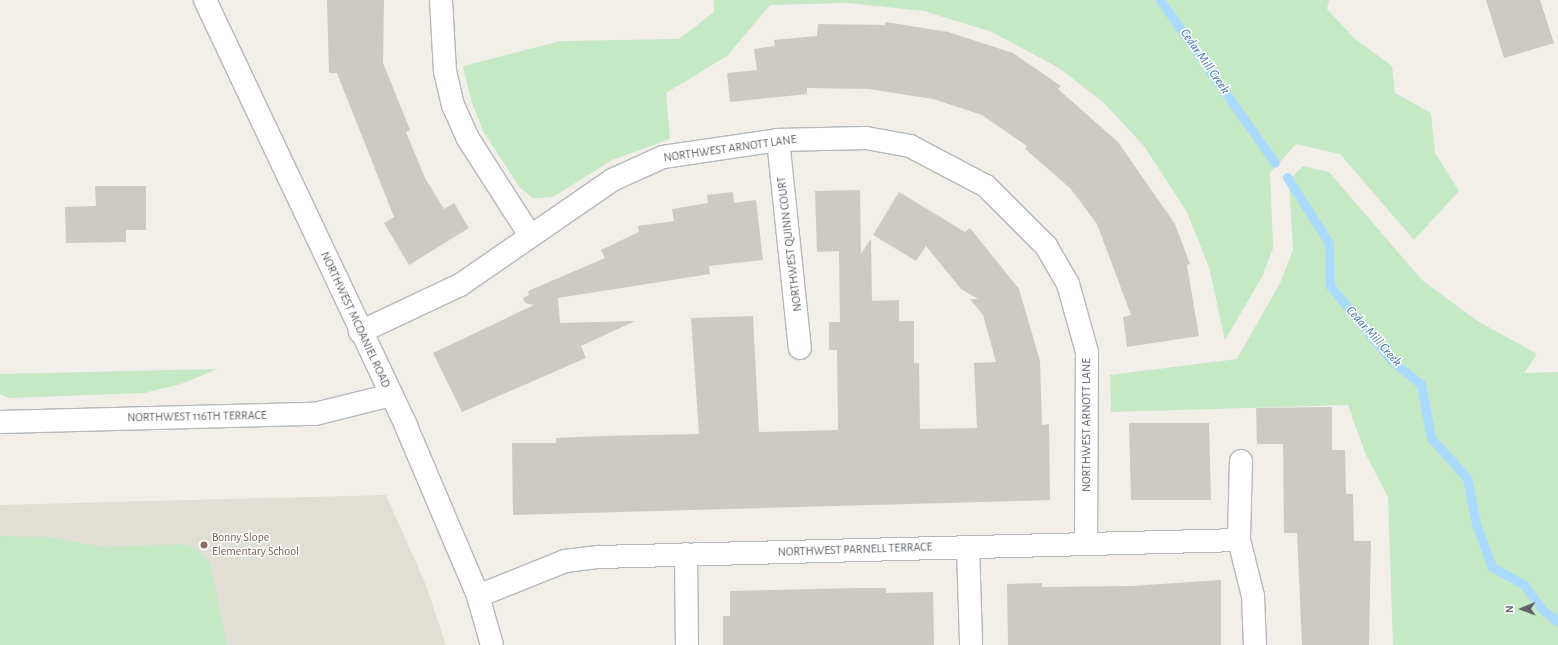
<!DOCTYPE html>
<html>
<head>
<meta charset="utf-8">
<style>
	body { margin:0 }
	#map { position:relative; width:1558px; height:645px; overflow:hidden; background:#f1efe8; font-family:"Alegreya Sans",sans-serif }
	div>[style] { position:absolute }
	.education>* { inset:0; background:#e1ded6 }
	.green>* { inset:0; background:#c5e8c5 }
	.stream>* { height:9px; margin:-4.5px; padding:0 4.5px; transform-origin:4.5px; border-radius:4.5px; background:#aadaff }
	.building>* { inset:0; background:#cccac5 }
	.roads { filter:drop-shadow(1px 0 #b5b8bc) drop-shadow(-1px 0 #b5b8bc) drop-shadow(0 1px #b5b8bc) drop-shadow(0 -1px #b5b8bc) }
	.minor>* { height:22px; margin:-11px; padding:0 11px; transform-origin:11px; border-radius:11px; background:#fff }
	.tertiary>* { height:22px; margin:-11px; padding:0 11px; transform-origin:11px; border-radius:11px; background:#fff }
	.dots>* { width:11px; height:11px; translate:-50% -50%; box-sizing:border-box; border:2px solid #fff; border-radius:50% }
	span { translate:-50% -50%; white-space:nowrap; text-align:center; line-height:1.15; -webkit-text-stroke:3px #fff; paint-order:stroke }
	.street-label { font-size:12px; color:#5f6368 }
	.education-label { font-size:12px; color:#785e54 }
	.left { translate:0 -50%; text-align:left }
	.water-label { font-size:13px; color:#4174aa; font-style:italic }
	.north { position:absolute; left:1502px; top:589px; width:40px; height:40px; -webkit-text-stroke:3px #fff; paint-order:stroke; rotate:269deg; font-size:11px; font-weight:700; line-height:16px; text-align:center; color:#5f6368 }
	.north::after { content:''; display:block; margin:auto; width:14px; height:18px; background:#5f6368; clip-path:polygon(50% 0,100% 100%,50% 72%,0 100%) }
</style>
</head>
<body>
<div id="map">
	<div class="education">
		<i style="clip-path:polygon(386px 495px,426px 585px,446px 645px,0 645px,0 505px)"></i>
	</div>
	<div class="green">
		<i style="clip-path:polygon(714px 0,1329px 0,1327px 9px,1355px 39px,1392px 66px,1395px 93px,1431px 113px,1435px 153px,1459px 191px,1414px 240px,1340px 154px,1296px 144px,1270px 173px,1273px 248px,1263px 275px,1225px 340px,1209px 267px,1187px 212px,1144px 146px,1104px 103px,1059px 68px,992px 32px,924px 11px,847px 3px,770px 5px,727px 56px,666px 93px,670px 139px,612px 160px,553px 197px,533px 198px,520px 188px,483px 131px,471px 100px,463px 66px,561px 41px,679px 39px,714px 12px)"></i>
		<i style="clip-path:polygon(1303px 166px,1329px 172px,1422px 280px,1476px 320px,1537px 354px,1524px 373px,1558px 372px,1558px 645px,1393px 645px,1388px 497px,1365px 453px,1348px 405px,1111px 412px,1110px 375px,1237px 359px,1280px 283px,1293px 250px,1289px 180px)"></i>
		<i style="clip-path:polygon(217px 369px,181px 384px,144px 393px,9px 398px,0 394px,0 374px)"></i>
		<i style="clip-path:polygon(0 536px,50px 537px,103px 547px,184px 544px,200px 552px,210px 563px,227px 645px,0 645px)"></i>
	</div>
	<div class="stream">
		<i style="left:1160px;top:0;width:199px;rotate:54.8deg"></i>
		<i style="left:1287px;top:177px;width:78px;rotate:57.5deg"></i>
		<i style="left:1329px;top:243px;width:43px;rotate:88.7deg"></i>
		<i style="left:1330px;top:286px;width:96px;rotate:50.5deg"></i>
		<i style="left:1391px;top:360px;width:38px;rotate:39deg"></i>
		<i style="left:1421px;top:384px;width:55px;rotate:79.5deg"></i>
		<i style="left:1431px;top:438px;width:54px;rotate:48deg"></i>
		<i style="left:1467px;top:478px;width:47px;rotate:78.9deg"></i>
		<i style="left:1476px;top:524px;width:46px;rotate:69.6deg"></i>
		<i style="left:1492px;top:567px;width:37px;rotate:29deg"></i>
		<i style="left:1524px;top:585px;width:30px;rotate:53deg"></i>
		<i style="left:1542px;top:609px;width:21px;rotate:39deg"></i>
	</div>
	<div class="building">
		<i style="clip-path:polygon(327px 0,384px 0,383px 63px,410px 130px,406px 132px,425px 178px,444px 209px,454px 203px,469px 228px,409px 265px,384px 223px,394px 217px,337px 73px,329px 73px)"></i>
		<i style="clip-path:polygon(1486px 0,1540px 0,1554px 43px,1504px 58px)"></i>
		<i style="clip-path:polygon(886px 22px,948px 32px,1013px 53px,1061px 86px,1058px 89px,1118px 142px,1175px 224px,1190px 264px,1187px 265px,1199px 336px,1127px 347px,1123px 317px,1131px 315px,1097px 224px,1070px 188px,1025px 149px,1027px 146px,982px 115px,933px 99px,869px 89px,807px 88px,807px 94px,730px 102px,727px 73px,757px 70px,754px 49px,775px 46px,774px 40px,817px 36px,818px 24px,885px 25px)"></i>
		<i style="clip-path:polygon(95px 186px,146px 186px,146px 230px,126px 230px,126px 242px,66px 243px,65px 207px,96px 206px)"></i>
		<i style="clip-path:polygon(860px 190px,861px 254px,871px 239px,872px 301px,899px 300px,899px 321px,914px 321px,914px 363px,919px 363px,920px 429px,977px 428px,974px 363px,996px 362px,983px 315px,970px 299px,978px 299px,961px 289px,926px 246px,916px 261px,873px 235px,899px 192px,965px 232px,970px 228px,1019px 289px,1040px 361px,1042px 425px,1049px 424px,1050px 500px,513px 515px,512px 443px,556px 443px,556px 438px,602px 436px,699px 434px,691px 318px,753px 316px,759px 432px,838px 430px,837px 350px,829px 350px,829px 322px,840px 322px,839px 251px,817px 252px,815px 191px)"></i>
		<i style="clip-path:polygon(733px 192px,734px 203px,756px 200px,763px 260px,709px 266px,710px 274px,558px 298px,560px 323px,635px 321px,581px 346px,586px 358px,462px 412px,433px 353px,534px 305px,525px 303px,523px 298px,529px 295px,528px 291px,605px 258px,601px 250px,639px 232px,638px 226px,674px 221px,672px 209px,708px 203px,707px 195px)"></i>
		<i style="clip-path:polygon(1332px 407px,1332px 450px,1345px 450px,1346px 494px,1353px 494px,1354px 541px,1371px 541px,1369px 645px,1302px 645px,1297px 533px,1284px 533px,1283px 444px,1257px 444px,1256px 408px)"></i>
		<i style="clip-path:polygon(1129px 423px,1209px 423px,1211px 500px,1131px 500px)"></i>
		<i style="clip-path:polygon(1221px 580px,1221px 645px,1008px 645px,1007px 584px,1042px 583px,1042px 587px,1131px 586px)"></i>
		<i style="clip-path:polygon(856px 588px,886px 588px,886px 593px,933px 592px,934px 645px,723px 645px,723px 616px,730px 616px,730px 591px)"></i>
	</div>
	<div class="roads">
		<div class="minor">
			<i style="left:441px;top:0;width:71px;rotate:86.8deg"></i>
			<i style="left:445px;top:71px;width:35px;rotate:77deg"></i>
			<i style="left:453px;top:105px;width:35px;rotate:66deg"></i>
			<i style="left:467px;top:137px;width:115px;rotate:57.4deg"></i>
			<i style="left:778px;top:140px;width:209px;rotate:84deg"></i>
			<i style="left:360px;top:332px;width:110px;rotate:-25.2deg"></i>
			<i style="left:460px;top:285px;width:185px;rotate:-34.6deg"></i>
			<i style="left:612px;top:180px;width:56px;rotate:-24.3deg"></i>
			<i style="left:663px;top:157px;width:116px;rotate:-8.4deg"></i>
			<i style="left:778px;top:140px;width:88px;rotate:-1.3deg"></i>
			<i style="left:866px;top:138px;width:45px;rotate:10.3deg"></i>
			<i style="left:910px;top:146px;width:86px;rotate:27.8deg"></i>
			<i style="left:986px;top:186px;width:85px;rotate:45deg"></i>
			<i style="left:1046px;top:246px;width:44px;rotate:59.9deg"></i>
			<i style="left:1068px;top:284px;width:71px;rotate:74.4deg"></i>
			<i style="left:1087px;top:352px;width:191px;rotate:90.3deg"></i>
			<i style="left:0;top:422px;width:315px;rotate:-1.5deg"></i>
			<i style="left:315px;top:414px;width:78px;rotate:-14deg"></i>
			<i style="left:1241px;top:461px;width:79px;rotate:91.5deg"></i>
			<i style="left:1239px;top:540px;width:58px;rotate:76deg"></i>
			<i style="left:1253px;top:596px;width:49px;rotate:87.7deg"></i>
			<i style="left:968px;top:547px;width:98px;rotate:88.2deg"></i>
			<i style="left:686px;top:554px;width:91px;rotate:89.4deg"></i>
			<i style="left:478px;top:596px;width:94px;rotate:-21.9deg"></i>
			<i style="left:565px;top:561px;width:34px;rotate:-7deg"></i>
			<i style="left:599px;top:557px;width:640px;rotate:-1.52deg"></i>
		</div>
		<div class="tertiary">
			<i style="left:205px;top:0;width:471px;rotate:64.7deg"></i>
			<i style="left:406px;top:426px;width:185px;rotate:67deg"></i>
			<i style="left:478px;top:596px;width:51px;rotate:74.1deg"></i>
		</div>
	</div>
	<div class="dots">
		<i style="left:204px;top:545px;background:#8d6e63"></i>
	</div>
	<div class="street-label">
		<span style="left:730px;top:149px;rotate:-8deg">NORTHWEST ARNOTT LANE</span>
		<span style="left:790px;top:244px;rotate:-97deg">NORTHWEST QUINN COURT</span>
		<span style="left:355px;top:320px;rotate:65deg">NORTHWEST MCDANIEL ROAD</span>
		<span style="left:197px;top:417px;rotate:-1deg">NORTHWEST 116TH TERRACE</span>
		<span style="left:1087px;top:425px;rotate:-90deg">NORTHWEST ARNOTT LANE</span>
		<span style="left:855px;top:550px;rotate:-2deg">NORTHWEST PARNELL TERRACE</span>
	</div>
	<div class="education-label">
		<span class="left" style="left:212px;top:545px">Bonny Slope<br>Elementary School</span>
	</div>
	<div class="water-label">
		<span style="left:1204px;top:62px;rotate:55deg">Cedar Mill Creek</span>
		<span style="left:1373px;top:337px;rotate:48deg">Cedar Mill Creek</span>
	</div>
	<div class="north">N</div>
</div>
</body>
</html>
